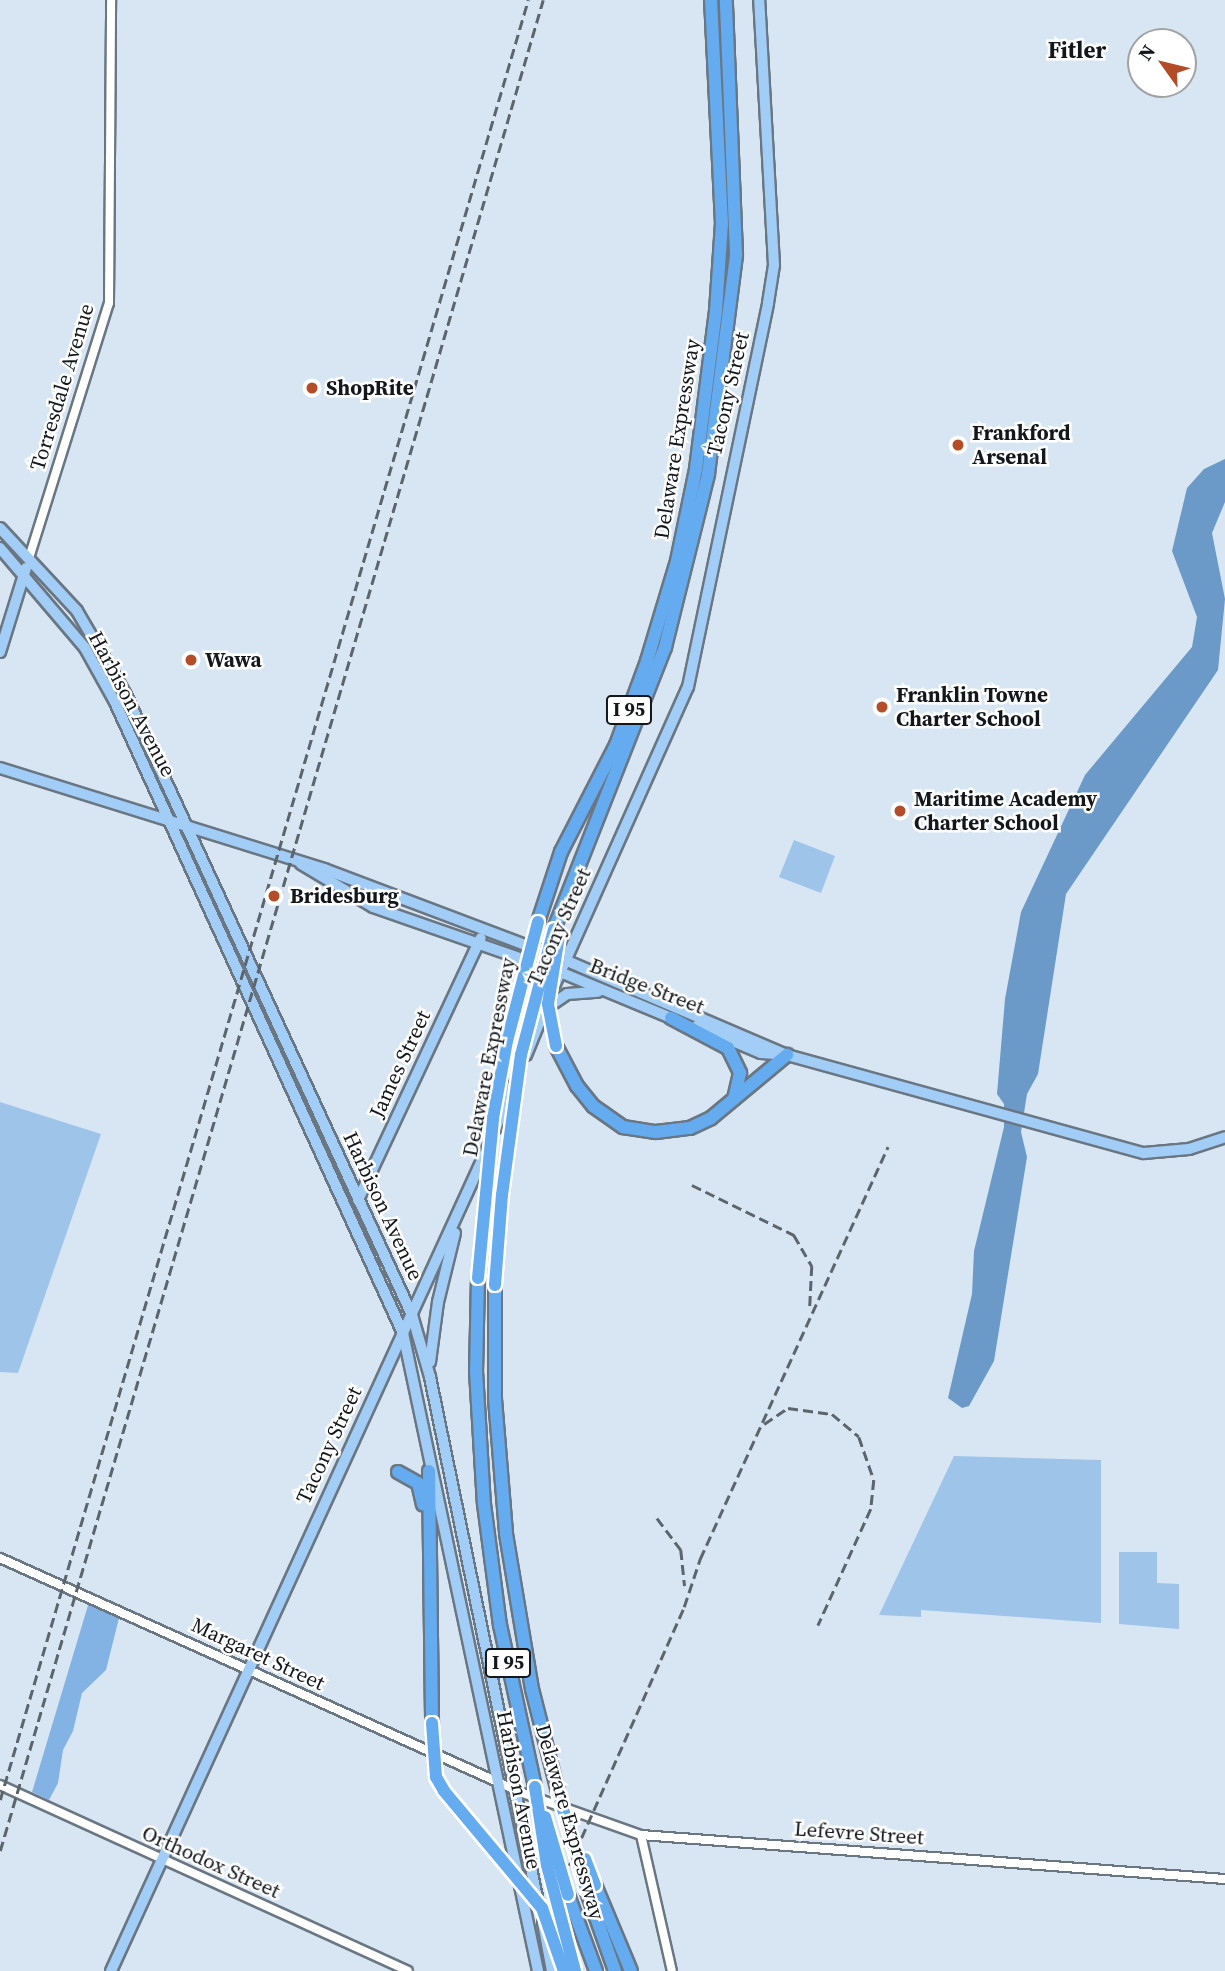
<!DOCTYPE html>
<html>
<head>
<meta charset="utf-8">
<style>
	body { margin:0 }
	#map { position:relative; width:1225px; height:1971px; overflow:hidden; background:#d8e6f4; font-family:"Source Serif 4",serif }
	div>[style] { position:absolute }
	.green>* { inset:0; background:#9fc4e9 }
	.forest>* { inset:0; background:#83b3e4 }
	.water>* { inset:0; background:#6b9ac8 }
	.roads { filter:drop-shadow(2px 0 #6a7682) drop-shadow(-2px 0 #6a7682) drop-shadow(0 2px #6a7682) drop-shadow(0 -2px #6a7682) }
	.minor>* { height:8px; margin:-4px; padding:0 4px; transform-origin:4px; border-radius:4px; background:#fff }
	.major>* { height:10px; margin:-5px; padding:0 5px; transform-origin:5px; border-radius:5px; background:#a2cdf6 }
	.highway>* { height:12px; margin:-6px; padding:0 6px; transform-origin:6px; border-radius:6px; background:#64abf0 }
	.rail>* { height:2.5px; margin-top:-1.25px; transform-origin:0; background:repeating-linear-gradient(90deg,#5c646c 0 10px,transparent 0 15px) }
	.bridges { filter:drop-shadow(2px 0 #fff) drop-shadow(-2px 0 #fff) drop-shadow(0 2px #fff) drop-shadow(0 -2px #fff) }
	.highway-bridge>* { height:12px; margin:-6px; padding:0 6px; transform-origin:6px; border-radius:6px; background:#64abf0 }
	.dots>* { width:19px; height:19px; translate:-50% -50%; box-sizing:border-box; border:4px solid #fff; border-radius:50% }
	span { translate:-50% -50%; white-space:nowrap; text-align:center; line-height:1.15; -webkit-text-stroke:5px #fff; paint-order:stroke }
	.shield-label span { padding:2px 5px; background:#fff; border:2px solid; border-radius:5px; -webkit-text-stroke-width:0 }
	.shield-label { font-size:19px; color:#13171c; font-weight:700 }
	.street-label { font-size:21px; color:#13171c }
	.poi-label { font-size:21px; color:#13171c; font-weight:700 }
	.left { translate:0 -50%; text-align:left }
	.neighbourhood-label { font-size:23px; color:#13171c; font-weight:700 }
	.north { position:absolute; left:1127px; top:28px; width:70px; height:70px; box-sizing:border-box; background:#fff; border:2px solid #a1a2a4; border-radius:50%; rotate:304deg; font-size:19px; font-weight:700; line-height:28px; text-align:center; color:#13171c }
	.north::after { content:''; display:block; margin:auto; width:24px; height:32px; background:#b44c27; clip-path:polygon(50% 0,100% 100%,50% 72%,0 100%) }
</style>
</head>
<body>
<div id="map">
	<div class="green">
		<i style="clip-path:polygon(794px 840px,835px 856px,821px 893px,779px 877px)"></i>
		<i style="clip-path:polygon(0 1102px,101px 1134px,18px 1373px,0 1372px)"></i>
		<i style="clip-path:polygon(954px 1456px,1101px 1460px,1101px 1623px,921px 1610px,921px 1617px,879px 1615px)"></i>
		<i style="clip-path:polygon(1119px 1552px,1157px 1552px,1157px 1583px,1179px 1584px,1179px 1629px,1119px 1624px)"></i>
	</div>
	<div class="forest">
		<i style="clip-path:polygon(89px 1602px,120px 1614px,106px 1670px,82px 1693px,73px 1731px,63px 1750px,58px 1783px,49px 1800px,32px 1792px)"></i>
	</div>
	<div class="water">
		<i style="clip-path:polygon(1225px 459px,1225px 502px,1212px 533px,1225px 599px,1218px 670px,1066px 894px,1038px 1074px,1027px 1094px,1021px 1132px,1027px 1157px,994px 1361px,969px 1406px,962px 1408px,948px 1398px,972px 1294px,974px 1251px,1004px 1127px,1004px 1104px,997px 1094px,1005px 999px,1021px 912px,1085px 775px,1192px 647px,1197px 617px,1172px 551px,1187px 488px,1204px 469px)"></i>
	</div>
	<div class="roads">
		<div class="minor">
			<i style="left:29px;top:558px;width:267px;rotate:-72.6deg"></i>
			<i style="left:109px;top:303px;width:303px;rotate:-89.6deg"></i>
			<i style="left:0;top:1558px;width:570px;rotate:24.23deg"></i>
			<i style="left:520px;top:1792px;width:128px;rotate:19.6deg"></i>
			<i style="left:641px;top:1835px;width:586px;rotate:4.31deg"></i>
			<i style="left:0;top:1785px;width:448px;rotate:24.5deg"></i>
			<i style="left:641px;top:1835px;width:139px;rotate:77.2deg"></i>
		</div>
		<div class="major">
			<i style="left:0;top:528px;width:113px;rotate:47.1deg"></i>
			<i style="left:77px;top:611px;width:97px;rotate:59.7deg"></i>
			<i style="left:126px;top:695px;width:683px;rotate:65.24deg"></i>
			<i style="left:412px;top:1315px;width:65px;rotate:73.8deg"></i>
			<i style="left:430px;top:1377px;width:536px;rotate:78.38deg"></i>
			<i style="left:0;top:548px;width:131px;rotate:49.6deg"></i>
			<i style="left:85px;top:648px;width:62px;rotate:60.9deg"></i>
			<i style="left:115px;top:702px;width:694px;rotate:65.47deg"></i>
			<i style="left:403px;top:1333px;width:652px;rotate:78.05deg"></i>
			<i style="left:0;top:652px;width:88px;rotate:-72.8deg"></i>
			<i style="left:0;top:768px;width:339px;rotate:17.3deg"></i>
			<i style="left:324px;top:869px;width:258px;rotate:20.7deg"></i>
			<i style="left:565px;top:960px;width:241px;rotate:23.2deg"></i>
			<i style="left:301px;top:864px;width:84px;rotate:30.8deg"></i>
			<i style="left:373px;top:907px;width:198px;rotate:19.2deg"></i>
			<i style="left:560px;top:972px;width:126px;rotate:22.5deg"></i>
			<i style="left:555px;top:984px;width:325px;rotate:-65.9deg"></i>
			<i style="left:688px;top:687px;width:392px;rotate:-78.2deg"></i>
			<i style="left:768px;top:303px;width:38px;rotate:-81deg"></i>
			<i style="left:774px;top:265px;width:265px;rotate:-93.2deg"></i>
			<i style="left:545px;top:1009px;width:27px;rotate:-34deg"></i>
			<i style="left:567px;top:994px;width:31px;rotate:-4deg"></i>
			<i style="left:697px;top:1026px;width:69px;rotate:22.9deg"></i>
			<i style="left:761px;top:1053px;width:26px;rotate:4deg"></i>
			<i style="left:787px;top:1055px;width:370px;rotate:15.4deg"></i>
			<i style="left:1144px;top:1153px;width:45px;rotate:-5.1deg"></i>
			<i style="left:1189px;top:1149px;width:38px;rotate:-18deg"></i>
			<i style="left:526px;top:1055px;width:58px;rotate:-67.8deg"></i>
			<i style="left:495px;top:1129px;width:48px;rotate:-67.8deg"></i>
			<i style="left:358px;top:1200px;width:289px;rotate:-64.9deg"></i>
			<i style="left:430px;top:1362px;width:61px;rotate:-82.4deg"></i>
			<i style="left:438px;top:1302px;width:71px;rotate:-76.2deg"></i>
			<i style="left:543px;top:1923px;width:49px;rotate:79.4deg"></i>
			<i style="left:111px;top:1971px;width:906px;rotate:-65.41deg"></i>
		</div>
		<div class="highway">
			<i style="left:538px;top:922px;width:74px;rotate:-71.8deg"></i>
			<i style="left:561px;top:852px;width:120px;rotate:-62.8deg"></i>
			<i style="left:616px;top:745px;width:90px;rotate:-69.7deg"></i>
			<i style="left:647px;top:661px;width:104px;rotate:-73.3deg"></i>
			<i style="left:677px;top:561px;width:94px;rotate:-78.3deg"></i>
			<i style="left:696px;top:469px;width:159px;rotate:-82.8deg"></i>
			<i style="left:716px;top:311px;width:87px;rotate:-86.1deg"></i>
			<i style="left:722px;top:224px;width:224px;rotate:-92.8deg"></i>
			<i style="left:554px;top:929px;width:303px;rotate:-68.5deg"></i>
			<i style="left:665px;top:647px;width:178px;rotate:-76deg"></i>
			<i style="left:708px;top:474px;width:222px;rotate:-82.7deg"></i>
			<i style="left:736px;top:254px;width:254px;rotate:-92.3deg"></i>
			<i style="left:671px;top:1018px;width:64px;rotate:27.8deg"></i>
			<i style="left:728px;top:1048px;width:28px;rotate:64deg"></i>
			<i style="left:740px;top:1073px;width:26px;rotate:103deg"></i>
			<i style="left:556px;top:1046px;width:45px;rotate:62.3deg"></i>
			<i style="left:577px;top:1086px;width:26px;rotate:51deg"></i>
			<i style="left:593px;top:1106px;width:37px;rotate:35deg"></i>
			<i style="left:623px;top:1127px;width:33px;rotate:9deg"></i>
			<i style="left:656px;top:1132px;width:34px;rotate:-7deg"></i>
			<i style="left:690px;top:1128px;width:23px;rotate:-25deg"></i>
			<i style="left:711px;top:1118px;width:99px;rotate:-39.7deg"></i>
			<i style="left:478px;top:1278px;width:93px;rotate:91.2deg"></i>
			<i style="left:476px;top:1371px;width:133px;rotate:86.6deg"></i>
			<i style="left:484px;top:1504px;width:122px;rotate:82.5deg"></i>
			<i style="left:500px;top:1625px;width:166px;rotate:77.8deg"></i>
			<i style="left:495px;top:1285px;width:114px;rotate:90deg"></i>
			<i style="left:495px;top:1399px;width:135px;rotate:85.3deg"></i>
			<i style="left:506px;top:1534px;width:157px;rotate:80.5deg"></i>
			<i style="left:532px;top:1689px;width:106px;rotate:75.8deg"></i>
			<i style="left:429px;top:1471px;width:252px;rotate:89.3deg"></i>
			<i style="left:398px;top:1472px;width:23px;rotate:29deg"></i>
			<i style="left:418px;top:1483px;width:22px;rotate:77deg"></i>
			<i style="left:595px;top:1885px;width:93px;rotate:67.3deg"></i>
			<i style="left:586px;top:1889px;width:87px;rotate:70.5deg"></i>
			<i style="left:568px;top:1895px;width:81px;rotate:69.8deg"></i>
		</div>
	</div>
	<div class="rail">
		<i style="left:692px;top:1185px;width:114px;rotate:26.1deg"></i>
		<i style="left:794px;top:1235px;width:36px;rotate:60deg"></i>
		<i style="left:812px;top:1266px;width:40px;rotate:92.9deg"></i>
		<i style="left:764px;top:1424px;width:29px;rotate:-34deg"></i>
		<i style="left:788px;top:1408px;width:44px;rotate:7.8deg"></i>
		<i style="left:832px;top:1414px;width:35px;rotate:40deg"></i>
		<i style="left:859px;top:1437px;width:46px;rotate:70.8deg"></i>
		<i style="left:874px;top:1480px;width:29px;rotate:96deg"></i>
		<i style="left:871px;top:1509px;width:128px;rotate:114.4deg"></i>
		<i style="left:657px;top:1518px;width:40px;rotate:53deg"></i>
		<i style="left:681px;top:1550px;width:36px;rotate:84deg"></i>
		<i style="left:0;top:1800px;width:1876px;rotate:-73.65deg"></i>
		<i style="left:0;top:1851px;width:1929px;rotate:-73.65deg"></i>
		<i style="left:561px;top:1971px;width:55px;rotate:-95.2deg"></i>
		<i style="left:556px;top:1916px;width:38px;rotate:-79deg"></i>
		<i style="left:563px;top:1879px;width:298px;rotate:-66deg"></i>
		<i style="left:684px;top:1607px;width:51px;rotate:-71.6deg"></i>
		<i style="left:700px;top:1559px;width:453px;rotate:-65.5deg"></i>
	</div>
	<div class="bridges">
		<div class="highway-bridge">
			<i style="left:556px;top:1046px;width:43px;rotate:-100.8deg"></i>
			<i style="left:548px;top:1004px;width:69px;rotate:-80.8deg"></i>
			<i style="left:478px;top:1278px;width:161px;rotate:-84.6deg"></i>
			<i style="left:493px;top:1118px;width:78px;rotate:-79.7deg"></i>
			<i style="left:507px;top:1041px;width:123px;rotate:-75.4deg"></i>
			<i style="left:495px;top:1285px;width:90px;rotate:-85.6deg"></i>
			<i style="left:502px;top:1195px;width:141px;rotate:-82.3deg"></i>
			<i style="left:521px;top:1055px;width:130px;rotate:-75.3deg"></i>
			<i style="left:432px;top:1723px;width:54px;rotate:85.8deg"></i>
			<i style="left:436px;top:1777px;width:16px;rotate:60deg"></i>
			<i style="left:444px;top:1791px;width:153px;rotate:50.1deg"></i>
			<i style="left:542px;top:1908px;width:67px;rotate:70.8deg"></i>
			<i style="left:535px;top:1787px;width:79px;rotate:81.3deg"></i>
			<i style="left:547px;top:1865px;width:110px;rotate:75.2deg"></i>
			<i style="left:558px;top:1792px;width:101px;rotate:73.9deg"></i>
			<i style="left:545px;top:1817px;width:81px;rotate:73.6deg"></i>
			<i style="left:585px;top:1859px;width:28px;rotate:69deg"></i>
		</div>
	</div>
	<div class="dots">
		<i style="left:312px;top:388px;background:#b44c27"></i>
		<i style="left:958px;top:445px;background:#b44c27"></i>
		<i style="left:191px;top:660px;background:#b44c27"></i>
		<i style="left:882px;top:707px;background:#b44c27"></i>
		<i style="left:900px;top:811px;background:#b44c27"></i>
		<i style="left:274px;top:896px;background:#b44c27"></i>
	</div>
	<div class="shield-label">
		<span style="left:629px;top:710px">I 95</span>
		<span style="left:508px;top:1663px">I 95</span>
	</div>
	<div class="street-label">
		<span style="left:62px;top:387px;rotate:-73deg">Torresdale Avenue</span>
		<span style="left:728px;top:394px;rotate:-77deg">Tacony Street</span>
		<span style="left:677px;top:439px;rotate:-81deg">Delaware Expressway</span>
		<span style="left:132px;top:704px;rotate:62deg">Harbison Avenue</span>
		<span style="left:559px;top:927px;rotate:-66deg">Tacony Street</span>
		<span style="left:647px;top:986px;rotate:21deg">Bridge Street</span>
		<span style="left:489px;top:1057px;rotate:-79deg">Delaware Expressway</span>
		<span style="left:400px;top:1064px;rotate:-65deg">James Street</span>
		<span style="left:383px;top:1206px;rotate:65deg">Harbison Avenue</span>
		<span style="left:329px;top:1445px;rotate:-65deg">Tacony Street</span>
		<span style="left:258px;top:1654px;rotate:25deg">Margaret Street</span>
		<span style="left:519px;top:1790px;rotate:79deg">Harbison Avenue</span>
		<span style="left:570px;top:1822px;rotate:74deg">Delaware Expressway</span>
		<span style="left:859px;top:1833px;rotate:4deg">Lefevre Street</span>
		<span style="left:211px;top:1862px;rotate:24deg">Orthodox Street</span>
	</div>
	<div class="poi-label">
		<span class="left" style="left:326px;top:388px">ShopRite</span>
		<span class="left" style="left:972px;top:445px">Frankford<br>Arsenal</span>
		<span class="left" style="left:205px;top:660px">Wawa</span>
		<span class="left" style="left:896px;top:707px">Franklin Towne<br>Charter School</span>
		<span class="left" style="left:914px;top:811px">Maritime Academy<br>Charter School</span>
		<span class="left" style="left:290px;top:896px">Bridesburg</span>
	</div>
	<div class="neighbourhood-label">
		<span style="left:1077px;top:50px">Fitler</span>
	</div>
	<div class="north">N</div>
</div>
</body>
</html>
